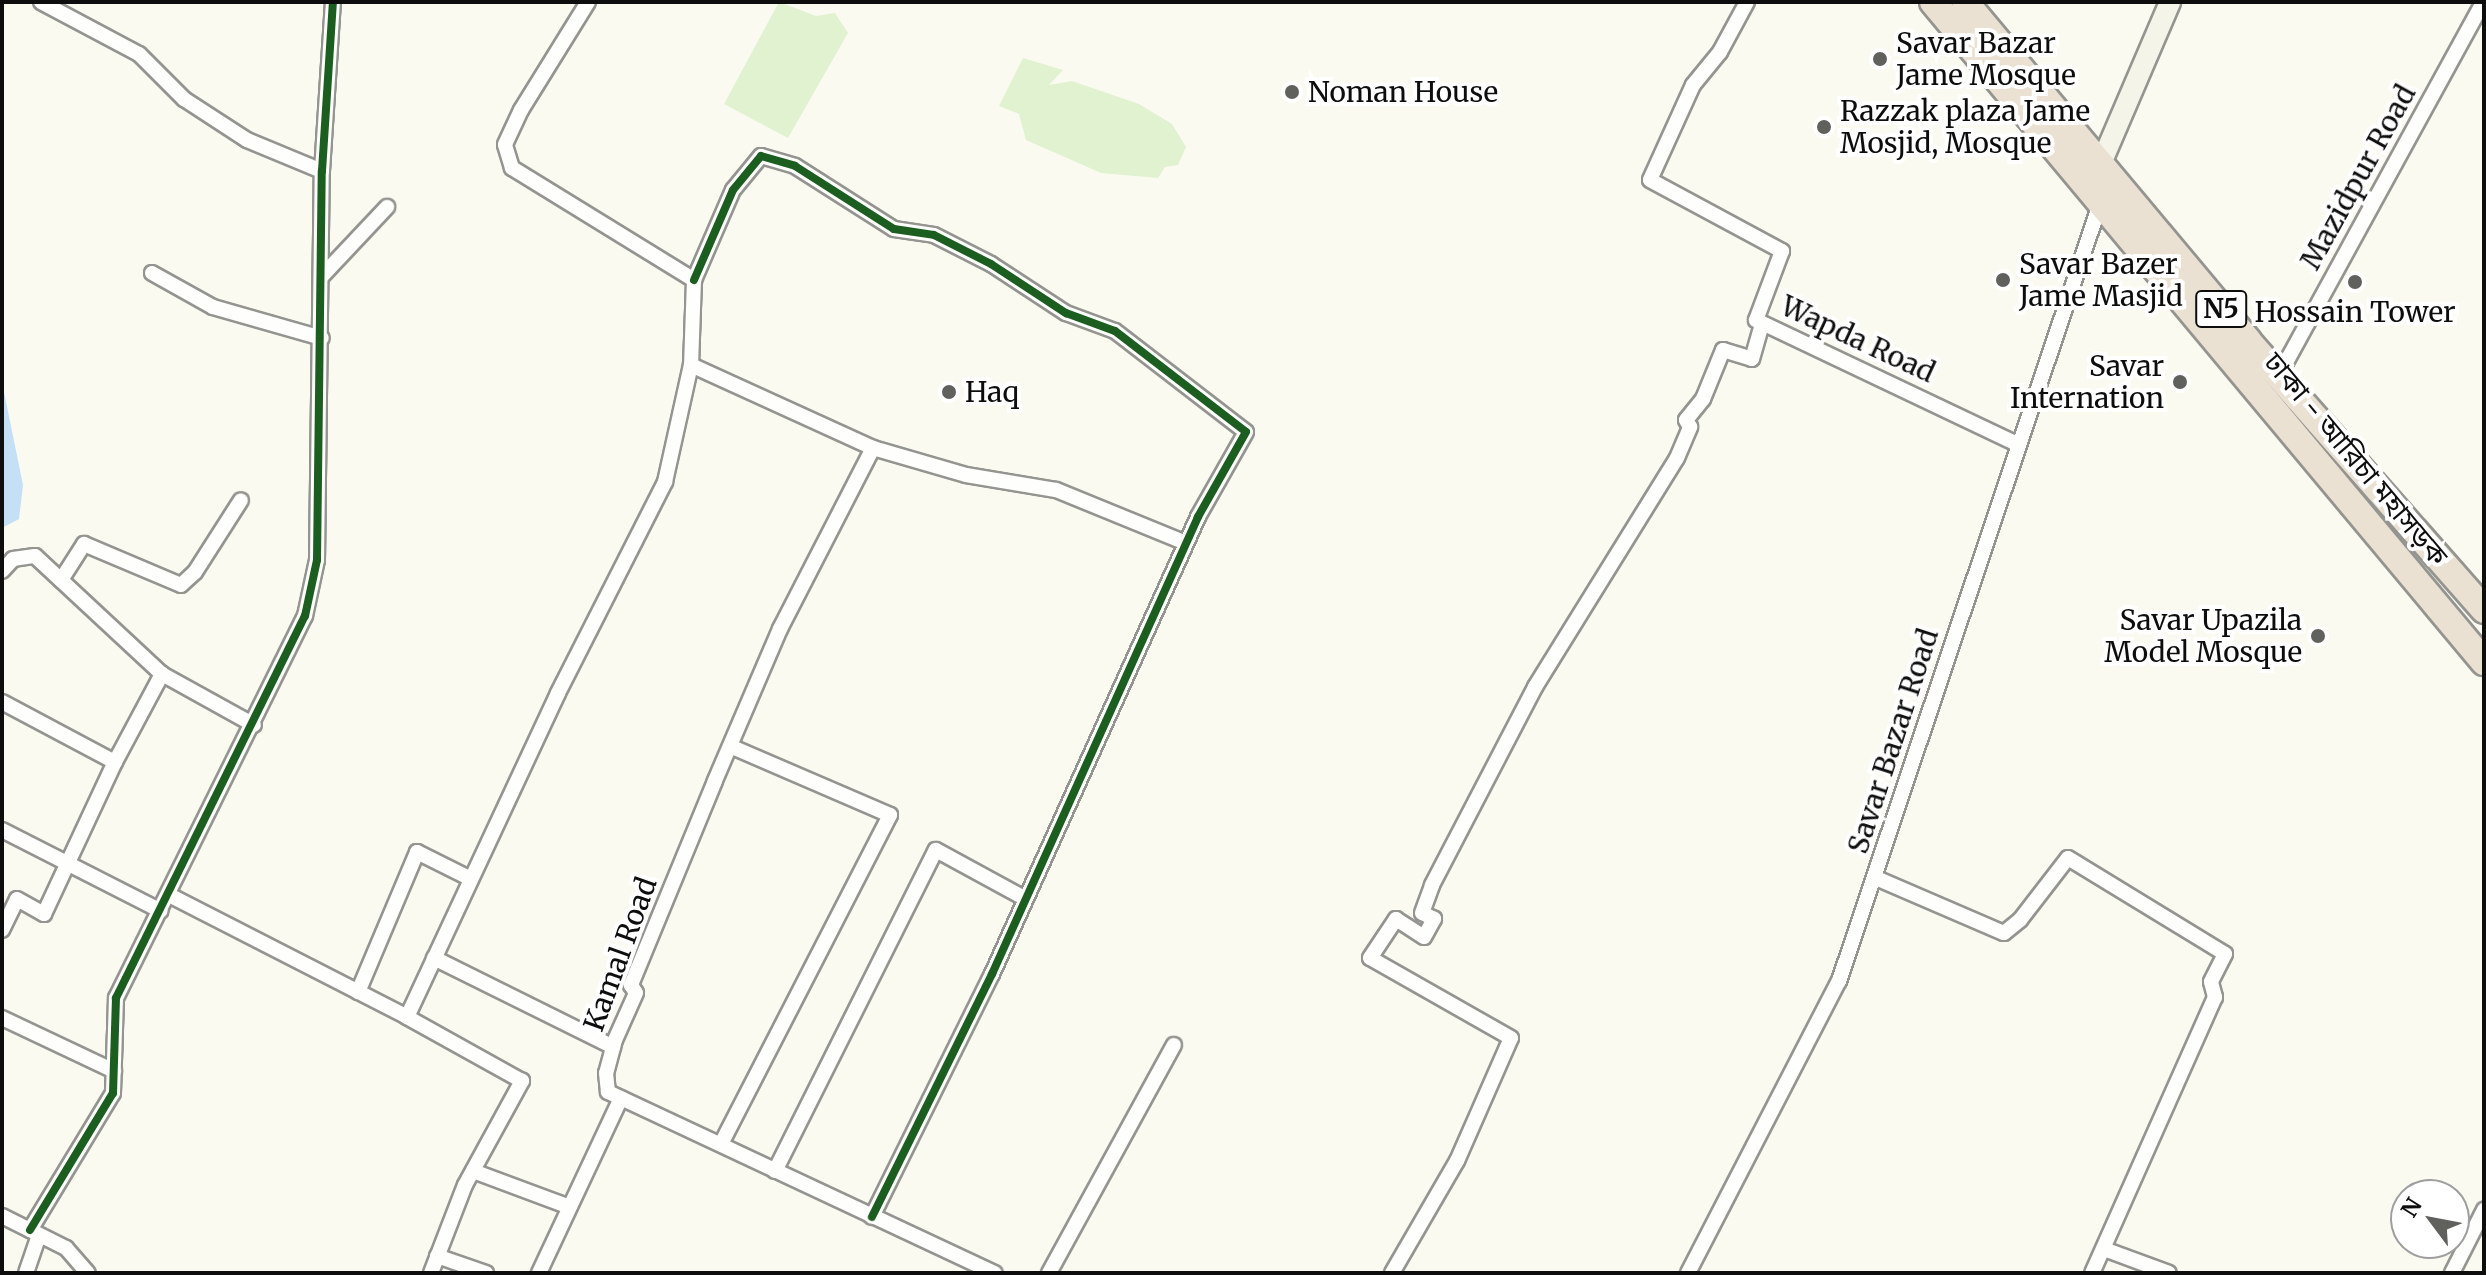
<!DOCTYPE html>
<html>
<head>
<meta charset="utf-8">
<style>
	body { margin:0 }
	#map { position:relative; width:2486px; height:1275px; overflow:hidden; background:#fbfaf1; font-family:Merriweather,"Noto Sans Bengali",serif }
	div>[style] { position:absolute }
	.green>* { inset:0; background:#e0f2cf }
	.water>* { inset:0; background:#c5dff7 }
	.roads { filter:drop-shadow(2px 0 #949490) drop-shadow(-2px 0 #949490) drop-shadow(0 2px #949490) drop-shadow(0 -2px #949490) }
	.street>* { height:14px; margin:-7px; padding:0 7px; transform-origin:7px; border-radius:7px; background:#fefefd }
	.secondary>* { height:20px; margin:-10px; padding:0 10px; transform-origin:10px; border-radius:10px; background:#f4f5e8 }
	.highway>* { height:26px; margin:-13px; padding:0 13px; transform-origin:13px; border-radius:13px; background:#ebe1d3 }
	.cycleway>* { height:8px; margin:-4px; padding:0 4px; transform-origin:4px; border-radius:4px; background:#1b5e20 }
	.dots>* { width:22px; height:22px; translate:-50% -50%; box-sizing:border-box; border:4px solid #fff; border-radius:50% }
	span { translate:-50% -50%; white-space:nowrap; text-align:center; line-height:1.15; -webkit-text-stroke:8px #fff; paint-order:stroke }
	.shield-label span { padding:2px 6px; background:#fff; border:2px solid; border-radius:6px; -webkit-text-stroke-width:0 }
	.shield-label { font-size:26px; color:#0d0d0d; font-weight:700 }
	.poi-label { font-size:28px; color:#0d0d0d }
	.left { translate:0 -50%; text-align:left }
	.right { translate:-100% -50%; text-align:right }
	.street-label { font-size:28px; color:#0d0d0d }
	.frame { position:absolute; inset:0; border:4px solid #0d0d0d; pointer-events:none }
	.north { position:absolute; left:2390px; top:1179px; width:80px; height:80px; box-sizing:border-box; background:#fff; border:2px solid #9e9e9e; border-radius:50%; rotate:302deg; font-size:22px; font-weight:700; line-height:32px; text-align:center; color:#0d0d0d }
	.north::after { content:''; display:block; margin:auto; width:28px; height:36px; background:#60605d; clip-path:polygon(50% 0,100% 100%,50% 72%,0 100%) }
</style>
</head>
<body>
<div id="map">
	<div class="green">
		<i style="clip-path:polygon(779px 2px,816px 16px,835px 13px,848px 33px,788px 138px,724px 104px)"></i>
		<i style="clip-path:polygon(1023px 58px,1063px 70px,1049px 85px,1072px 81px,1139px 104px,1172px 124px,1186px 147px,1178px 165px,1165px 167px,1158px 178px,1101px 173px,1026px 140px,1019px 114px,999px 106px)"></i>
	</div>
	<div class="water">
		<i style="clip-path:polygon(2px 382px,23px 485px,19px 519px,2px 528px)"></i>
	</div>
	<div class="roads">
		<div class="street">
			<i style="left:41px;top:2px;width:111px;rotate:28deg"></i>
			<i style="left:139px;top:54px;width:64px;rotate:45deg"></i>
			<i style="left:184px;top:99px;width:75px;rotate:33.1deg"></i>
			<i style="left:247px;top:140px;width:81px;rotate:22.5deg"></i>
			<i style="left:588px;top:2px;width:127px;rotate:121.8deg"></i>
			<i style="left:521px;top:110px;width:38px;rotate:115deg"></i>
			<i style="left:505px;top:145px;width:24px;rotate:73deg"></i>
			<i style="left:512px;top:168px;width:214px;rotate:31.6deg"></i>
			<i style="left:694px;top:280px;width:85px;rotate:92deg"></i>
			<i style="left:691px;top:365px;width:200px;rotate:24.5deg"></i>
			<i style="left:873px;top:448px;width:97px;rotate:16.2deg"></i>
			<i style="left:966px;top:475px;width:91px;rotate:9.5deg"></i>
			<i style="left:1056px;top:490px;width:140px;rotate:22.2deg"></i>
			<i style="left:1747px;top:2px;width:57px;rotate:118.4deg"></i>
			<i style="left:1720px;top:52px;width:43px;rotate:129.3deg"></i>
			<i style="left:1693px;top:85px;width:104px;rotate:114.4deg"></i>
			<i style="left:1650px;top:180px;width:150px;rotate:28.3deg"></i>
			<i style="left:1782px;top:251px;width:74px;rotate:110.6deg"></i>
			<i style="left:1756px;top:320px;width:291px;rotate:25.4deg"></i>
			<i style="left:152px;top:273px;width:70px;rotate:29.1deg"></i>
			<i style="left:213px;top:307px;width:113px;rotate:15.9deg"></i>
			<i style="left:322px;top:276px;width:95px;rotate:-46.7deg"></i>
			<i style="left:694px;top:280px;width:98px;rotate:-66.6deg"></i>
			<i style="left:733px;top:190px;width:44px;rotate:-50.5deg"></i>
			<i style="left:761px;top:156px;width:35px;rotate:16deg"></i>
			<i style="left:795px;top:166px;width:117px;rotate:32.5deg"></i>
			<i style="left:894px;top:229px;width:40px;rotate:8.5deg"></i>
			<i style="left:934px;top:235px;width:64px;rotate:27deg"></i>
			<i style="left:991px;top:264px;width:90px;rotate:33.2deg"></i>
			<i style="left:1066px;top:313px;width:52px;rotate:20.2deg"></i>
			<i style="left:1115px;top:331px;width:165px;rotate:37.6deg"></i>
			<i style="left:1246px;top:432px;width:98px;rotate:119.5deg"></i>
			<i style="left:1198px;top:517px;width:501px;rotate:114.26deg"></i>
			<i style="left:992px;top:974px;width:271px;rotate:116.3deg"></i>
			<i style="left:2278px;top:377px;width:427px;rotate:-61.3deg"></i>
			<i style="left:873px;top:448px;width:203px;rotate:117.2deg"></i>
			<i style="left:780px;top:629px;width:165px;rotate:113.2deg"></i>
			<i style="left:715px;top:781px;width:221px;rotate:112.4deg"></i>
			<i style="left:631px;top:985px;width:9px;rotate:58deg"></i>
			<i style="left:636px;top:993px;width:51px;rotate:114.1deg"></i>
			<i style="left:615px;top:1040px;width:34px;rotate:105deg"></i>
			<i style="left:606px;top:1073px;width:19px;rotate:84deg"></i>
			<i style="left:608px;top:1092px;width:427px;rotate:25.1deg"></i>
			<i style="left:2px;top:571px;width:16px;rotate:-47deg"></i>
			<i style="left:13px;top:559px;width:22px;rotate:-8deg"></i>
			<i style="left:35px;top:556px;width:173px;rotate:42.9deg"></i>
			<i style="left:61px;top:580px;width:43px;rotate:-57.4deg"></i>
			<i style="left:84px;top:544px;width:105px;rotate:22.9deg"></i>
			<i style="left:181px;top:585px;width:19px;rotate:-43deg"></i>
			<i style="left:195px;top:572px;width:85px;rotate:-57.4deg"></i>
			<i style="left:2px;top:702px;width:128px;rotate:28deg"></i>
			<i style="left:115px;top:762px;width:100px;rotate:-61.9deg"></i>
			<i style="left:162px;top:674px;width:105px;rotate:29deg"></i>
			<i style="left:2px;top:830px;width:178px;rotate:27deg"></i>
			<i style="left:1876px;top:878px;width:139px;rotate:23.3deg"></i>
			<i style="left:2004px;top:933px;width:21px;rotate:-39deg"></i>
			<i style="left:2020px;top:920px;width:78px;rotate:-52.3deg"></i>
			<i style="left:2068px;top:858px;width:184px;rotate:31.4deg"></i>
			<i style="left:2225px;top:954px;width:31px;rotate:117deg"></i>
			<i style="left:2211px;top:982px;width:16px;rotate:75deg"></i>
			<i style="left:2215px;top:997px;width:302px;rotate:114deg"></i>
			<i style="left:169px;top:895px;width:267px;rotate:27.1deg"></i>
			<i style="left:2px;top:930px;width:34px;rotate:-64deg"></i>
			<i style="left:17px;top:899px;width:31px;rotate:29deg"></i>
			<i style="left:44px;top:914px;width:168px;rotate:-65deg"></i>
			<i style="left:434px;top:958px;width:200px;rotate:26.4deg"></i>
			<i style="left:358px;top:992px;width:152px;rotate:-67.1deg"></i>
			<i style="left:417px;top:852px;width:60px;rotate:26.6deg"></i>
			<i style="left:2px;top:1018px;width:124px;rotate:25.3deg"></i>
			<i style="left:721px;top:1144px;width:370px;rotate:-62.8deg"></i>
			<i style="left:890px;top:815px;width:174px;rotate:-156.7deg"></i>
			<i style="left:473px;top:1171px;width:103px;rotate:20.4deg"></i>
			<i style="left:775px;top:1171px;width:359px;rotate:-63.4deg"></i>
			<i style="left:936px;top:850px;width:102px;rotate:28.6deg"></i>
			<i style="left:2px;top:1216px;width:72px;rotate:26.6deg"></i>
			<i style="left:66px;top:1248px;width:33px;rotate:49deg"></i>
			<i style="left:30px;top:1230px;width:160px;rotate:-58.8deg"></i>
			<i style="left:113px;top:1093px;width:95px;rotate:-88.2deg"></i>
			<i style="left:116px;top:998px;width:426px;rotate:-63.7deg"></i>
			<i style="left:305px;top:616px;width:57px;rotate:-77.9deg"></i>
			<i style="left:317px;top:560px;width:389px;rotate:-89.3deg"></i>
			<i style="left:322px;top:171px;width:169px;rotate:-86.3deg"></i>
			<i style="left:2104px;top:1249px;width:69px;rotate:20.3deg"></i>
			<i style="left:437px;top:1256px;width:52px;rotate:19.1deg"></i>
			<i style="left:26px;top:1273px;width:40px;rotate:-71.1deg"></i>
			<i style="left:431px;top:1273px;width:94px;rotate:-68.9deg"></i>
			<i style="left:465px;top:1185px;width:119px;rotate:-61.3deg"></i>
			<i style="left:522px;top:1081px;width:132px;rotate:-150.9deg"></i>
			<i style="left:407px;top:1017px;width:357px;rotate:-65deg"></i>
			<i style="left:558px;top:693px;width:237px;rotate:-63.1deg"></i>
			<i style="left:665px;top:482px;width:120px;rotate:-77.5deg"></i>
			<i style="left:539px;top:1273px;width:193px;rotate:-64.9deg"></i>
			<i style="left:1049px;top:1273px;width:260px;rotate:-61.3deg"></i>
			<i style="left:1392px;top:1273px;width:129px;rotate:-59.9deg"></i>
			<i style="left:1457px;top:1161px;width:134px;rotate:-66.3deg"></i>
			<i style="left:1511px;top:1038px;width:162px;rotate:-150.4deg"></i>
			<i style="left:1370px;top:958px;width:47px;rotate:-56.3deg"></i>
			<i style="left:1396px;top:919px;width:33px;rotate:33deg"></i>
			<i style="left:1424px;top:937px;width:21px;rotate:-61deg"></i>
			<i style="left:1434px;top:919px;width:13px;rotate:-153deg"></i>
			<i style="left:1422px;top:913px;width:30px;rotate:-70deg"></i>
			<i style="left:1432px;top:885px;width:223px;rotate:-62.5deg"></i>
			<i style="left:1535px;top:687px;width:269px;rotate:-58.2deg"></i>
			<i style="left:1677px;top:458px;width:34px;rotate:-67deg"></i>
			<i style="left:1690px;top:427px;width:8px;rotate:-120deg"></i>
			<i style="left:1686px;top:420px;width:27px;rotate:-51deg"></i>
			<i style="left:1703px;top:399px;width:53px;rotate:-67.8deg"></i>
			<i style="left:1723px;top:350px;width:30px;rotate:17deg"></i>
			<i style="left:1752px;top:359px;width:37px;rotate:-74deg"></i>
			<i style="left:1688px;top:1273px;width:329px;rotate:-62.7deg"></i>
			<i style="left:1839px;top:981px;width:820px;rotate:-71.43deg"></i>
			<i style="left:2452px;top:1273px;width:71px;rotate:-63.1deg"></i>
		</div>
		<div class="secondary">
			<i style="left:2102px;top:161px;width:173px;rotate:-66.8deg"></i>
		</div>
		<div class="highway">
			<i style="left:1933px;top:2px;width:860px;rotate:50.14deg"></i>
			<i style="left:1965px;top:2px;width:442px;rotate:50.1deg"></i>
			<i style="left:2248px;top:341px;width:358px;rotate:48.7deg"></i>
		</div>
	</div>
	<div class="cycleway">
		<i style="left:694px;top:280px;width:98px;rotate:-66.6deg"></i>
		<i style="left:733px;top:190px;width:44px;rotate:-50.5deg"></i>
		<i style="left:761px;top:156px;width:35px;rotate:16deg"></i>
		<i style="left:795px;top:166px;width:117px;rotate:32.5deg"></i>
		<i style="left:894px;top:229px;width:40px;rotate:8.5deg"></i>
		<i style="left:934px;top:235px;width:64px;rotate:27deg"></i>
		<i style="left:991px;top:264px;width:90px;rotate:33.2deg"></i>
		<i style="left:1066px;top:313px;width:52px;rotate:20.2deg"></i>
		<i style="left:1115px;top:331px;width:165px;rotate:37.6deg"></i>
		<i style="left:1246px;top:432px;width:98px;rotate:119.5deg"></i>
		<i style="left:1198px;top:517px;width:501px;rotate:114.26deg"></i>
		<i style="left:992px;top:974px;width:271px;rotate:116.3deg"></i>
		<i style="left:30px;top:1230px;width:160px;rotate:-58.8deg"></i>
		<i style="left:113px;top:1093px;width:95px;rotate:-88.2deg"></i>
		<i style="left:116px;top:998px;width:426px;rotate:-63.7deg"></i>
		<i style="left:305px;top:616px;width:57px;rotate:-77.9deg"></i>
		<i style="left:317px;top:560px;width:389px;rotate:-89.3deg"></i>
		<i style="left:322px;top:171px;width:169px;rotate:-86.3deg"></i>
	</div>
	<div class="dots">
		<i style="left:1880px;top:59px;background:#60605d"></i>
		<i style="left:1292px;top:92px;background:#60605d"></i>
		<i style="left:1824px;top:127px;background:#60605d"></i>
		<i style="left:2003px;top:280px;background:#60605d"></i>
		<i style="left:2355px;top:282px;background:#60605d"></i>
		<i style="left:2180px;top:382px;background:#60605d"></i>
		<i style="left:949px;top:392px;background:#60605d"></i>
		<i style="left:2318px;top:636px;background:#60605d"></i>
	</div>
	<div class="shield-label">
		<span style="left:2221px;top:309px">N5</span>
	</div>
	<div class="poi-label">
		<span class="left" style="left:1896px;top:59px">Savar Bazar<br>Jame Mosque</span>
		<span class="left" style="left:1308px;top:92px">Noman House</span>
		<span class="left" style="left:1840px;top:127px">Razzak plaza Jame<br>Mosjid, Mosque</span>
		<span class="left" style="left:2019px;top:280px">Savar Bazer<br>Jame Masjid</span>
		<span style="left:2355px;top:312px">Hossain Tower</span>
		<span class="right" style="left:2164px;top:382px">Savar<br>Internation</span>
		<span class="left" style="left:965px;top:392px">Haq</span>
		<span class="right" style="left:2302px;top:636px">Savar Upazila<br>Model Mosque</span>
	</div>
	<div class="street-label">
		<span style="left:2358px;top:177px;rotate:-61deg">Mazidpur Road</span>
		<span style="left:1858px;top:339px;rotate:25deg">Wapda Road</span>
		<span style="left:2356px;top:459px;rotate:50deg">ঢাকা - আরিচা মহাসড়ক</span>
		<span style="left:1893px;top:741px;rotate:-72deg">Savar Bazar Road</span>
		<span style="left:620px;top:954px;rotate:-70deg">Kamal Road</span>
	</div>
	<div class="frame"></div>
	<div class="north">N</div>
</div>
</body>
</html>
